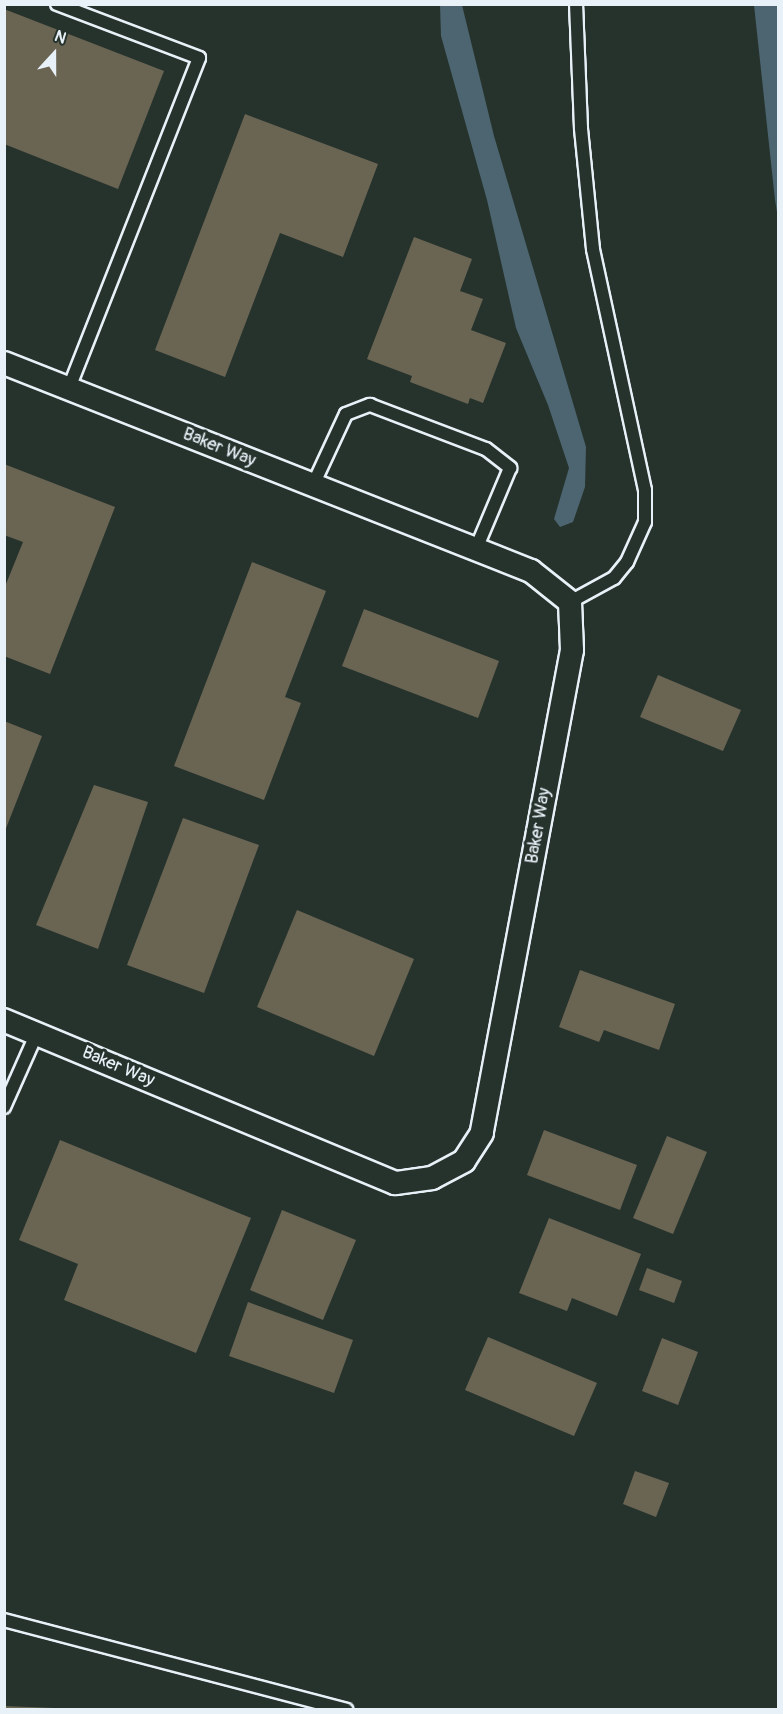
<!DOCTYPE html>
<html>
<head>
<meta charset="utf-8">
<style>
	body { margin:0 }
	#map { position:relative; width:783px; height:1714px; overflow:hidden; background:#26332d; font-family:Pangolin,sans-serif }
	div>[style] { position:absolute }
	.water>* { inset:0; background:#4c6570 }
	.building>* { inset:0; background:#6a6453 }
	.roads { filter:drop-shadow(2px 0 #e8f1f8) drop-shadow(-2px 0 #e8f1f8) drop-shadow(0 2px #e8f1f8) drop-shadow(0 -2px #e8f1f8) }
	.service>* { height:12px; margin:-6px; padding:0 6px; transform-origin:6px; border-radius:6px; background:#26332d }
	.minor>* { height:22px; margin:-11px; padding:0 11px; transform-origin:11px; border-radius:11px; background:#26332d }
	span { translate:-50% -50%; white-space:nowrap; text-align:center; line-height:1.15; -webkit-text-stroke:6px #26332d; paint-order:stroke }
	.street-label { font-size:18px; color:#e8f1f8 }
	.frame { position:absolute; inset:0; border:6px solid #e8f1f8; pointer-events:none }
	.north { position:absolute; left:24px; top:24px; width:60px; height:60px; -webkit-text-stroke:4px #26332d; paint-order:stroke; rotate:21deg; font-size:16px; font-weight:700; line-height:24px; text-align:center; color:#e8f1f8 }
	.north::after { content:''; display:block; margin:auto; width:21px; height:27px; background:#e8f1f8; clip-path:polygon(50% 0,100% 100%,50% 72%,0 100%) }
</style>
</head>
<body>
<div id="map">
	<div class="water">
		<i style="clip-path:polygon(440px 5px,462px 5px,494px 136px,586px 447px,585px 487px,573px 522px,560px 527px,554px 519px,569px 468px,548px 405px,516px 328px,487px 200px,441px 36px)"></i>
		<i style="clip-path:polygon(754px 5px,778px 5px,778px 218px,775px 200px)"></i>
	</div>
	<div class="building">
		<i style="clip-path:polygon(4px 9px,164px 71px,118px 189px,4px 144px)"></i>
		<i style="clip-path:polygon(245px 114px,378px 164px,343px 257px,280px 233px,225px 377px,155px 350px)"></i>
		<i style="clip-path:polygon(414px 237px,472px 259px,460px 291px,483px 299px,471px 330px,506px 343px,483px 403px,470px 398px,468px 404px,410px 382px,412px 376px,367px 359px)"></i>
		<i style="clip-path:polygon(4px 464px,115px 507px,50px 674px,4px 656px,4px 589px,23px 542px,4px 535px)"></i>
		<i style="clip-path:polygon(252px 562px,326px 591px,285px 697px,301px 703px,264px 800px,174px 766px)"></i>
		<i style="clip-path:polygon(364px 609px,499px 661px,478px 718px,342px 666px)"></i>
		<i style="clip-path:polygon(658px 675px,741px 710px,723px 751px,640px 717px)"></i>
		<i style="clip-path:polygon(4px 721px,42px 736px,5px 831px,4px 831px)"></i>
		<i style="clip-path:polygon(94px 785px,148px 802px,98px 949px,36px 925px)"></i>
		<i style="clip-path:polygon(183px 818px,259px 845px,204px 993px,127px 965px)"></i>
		<i style="clip-path:polygon(297px 910px,414px 959px,374px 1056px,257px 1007px)"></i>
		<i style="clip-path:polygon(580px 970px,675px 1004px,659px 1050px,604px 1030px,599px 1042px,559px 1027px)"></i>
		<i style="clip-path:polygon(544px 1130px,637px 1165px,620px 1210px,527px 1175px)"></i>
		<i style="clip-path:polygon(667px 1136px,707px 1152px,673px 1234px,633px 1218px)"></i>
		<i style="clip-path:polygon(60px 1140px,251px 1218px,196px 1353px,64px 1300px,78px 1264px,19px 1240px)"></i>
		<i style="clip-path:polygon(282px 1210px,356px 1240px,323px 1320px,250px 1290px)"></i>
		<i style="clip-path:polygon(549px 1218px,641px 1254px,617px 1316px,572px 1298px,567px 1311px,519px 1293px)"></i>
		<i style="clip-path:polygon(647px 1268px,682px 1281px,674px 1303px,639px 1290px)"></i>
		<i style="clip-path:polygon(248px 1302px,353px 1340px,334px 1393px,229px 1356px)"></i>
		<i style="clip-path:polygon(488px 1337px,597px 1383px,574px 1436px,465px 1390px)"></i>
		<i style="clip-path:polygon(662px 1338px,698px 1352px,678px 1405px,642px 1391px)"></i>
		<i style="clip-path:polygon(635px 1471px,669px 1483px,656px 1517px,623px 1504px)"></i>
		<i style="clip-path:polygon(4px 1706px,54px 1708px,54px 1710px,4px 1710px)"></i>
	</div>
	<div class="roads">
		<div class="service">
			<i style="left:57px;top:4px;width:152px;rotate:20.8deg"></i>
			<i style="left:199px;top:58px;width:355px;rotate:111.5deg"></i>
			<i style="left:313px;top:485px;width:78px;rotate:-65.1deg"></i>
			<i style="left:346px;top:414px;width:26px;rotate:-21deg"></i>
			<i style="left:370px;top:405px;width:124px;rotate:20.8deg"></i>
			<i style="left:486px;top:449px;width:31px;rotate:38deg"></i>
			<i style="left:510px;top:468px;width:88px;rotate:112.8deg"></i>
			<i style="left:570px;top:602px;width:50px;rotate:-28.6deg"></i>
			<i style="left:614px;top:578px;width:21px;rotate:-51deg"></i>
			<i style="left:627px;top:562px;width:44px;rotate:-65.8deg"></i>
			<i style="left:645px;top:522px;width:32px;rotate:-90deg"></i>
			<i style="left:645px;top:490px;width:247px;rotate:-102.2deg"></i>
			<i style="left:593px;top:249px;width:122px;rotate:-95.7deg"></i>
			<i style="left:581px;top:128px;width:124px;rotate:-92.3deg"></i>
			<i style="left:4px;top:1107px;width:81px;rotate:-66deg"></i>
			<i style="left:4px;top:1620px;width:354px;rotate:14.7deg"></i>
		</div>
		<div class="minor">
			<i style="left:4px;top:363px;width:567px;rotate:21.54deg"></i>
			<i style="left:531px;top:571px;width:50px;rotate:38.5deg"></i>
			<i style="left:570px;top:602px;width:48px;rotate:87.6deg"></i>
			<i style="left:572px;top:650px;width:491px;rotate:100.6deg"></i>
			<i style="left:482px;top:1133px;width:33px;rotate:123deg"></i>
			<i style="left:464px;top:1161px;width:36px;rotate:152deg"></i>
			<i style="left:432px;top:1178px;width:37px;rotate:172deg"></i>
			<i style="left:395px;top:1183px;width:424px;rotate:-157.4deg"></i>
		</div>
	</div>
	<div class="street-label">
		<span style="left:219px;top:448px;rotate:22deg">Baker Way</span>
		<span style="left:539px;top:826px;rotate:-80deg">Baker Way</span>
		<span style="left:118px;top:1067px;rotate:23deg">Baker Way</span>
	</div>
	<div class="frame"></div>
	<div class="north">N</div>
</div>
</body>
</html>
